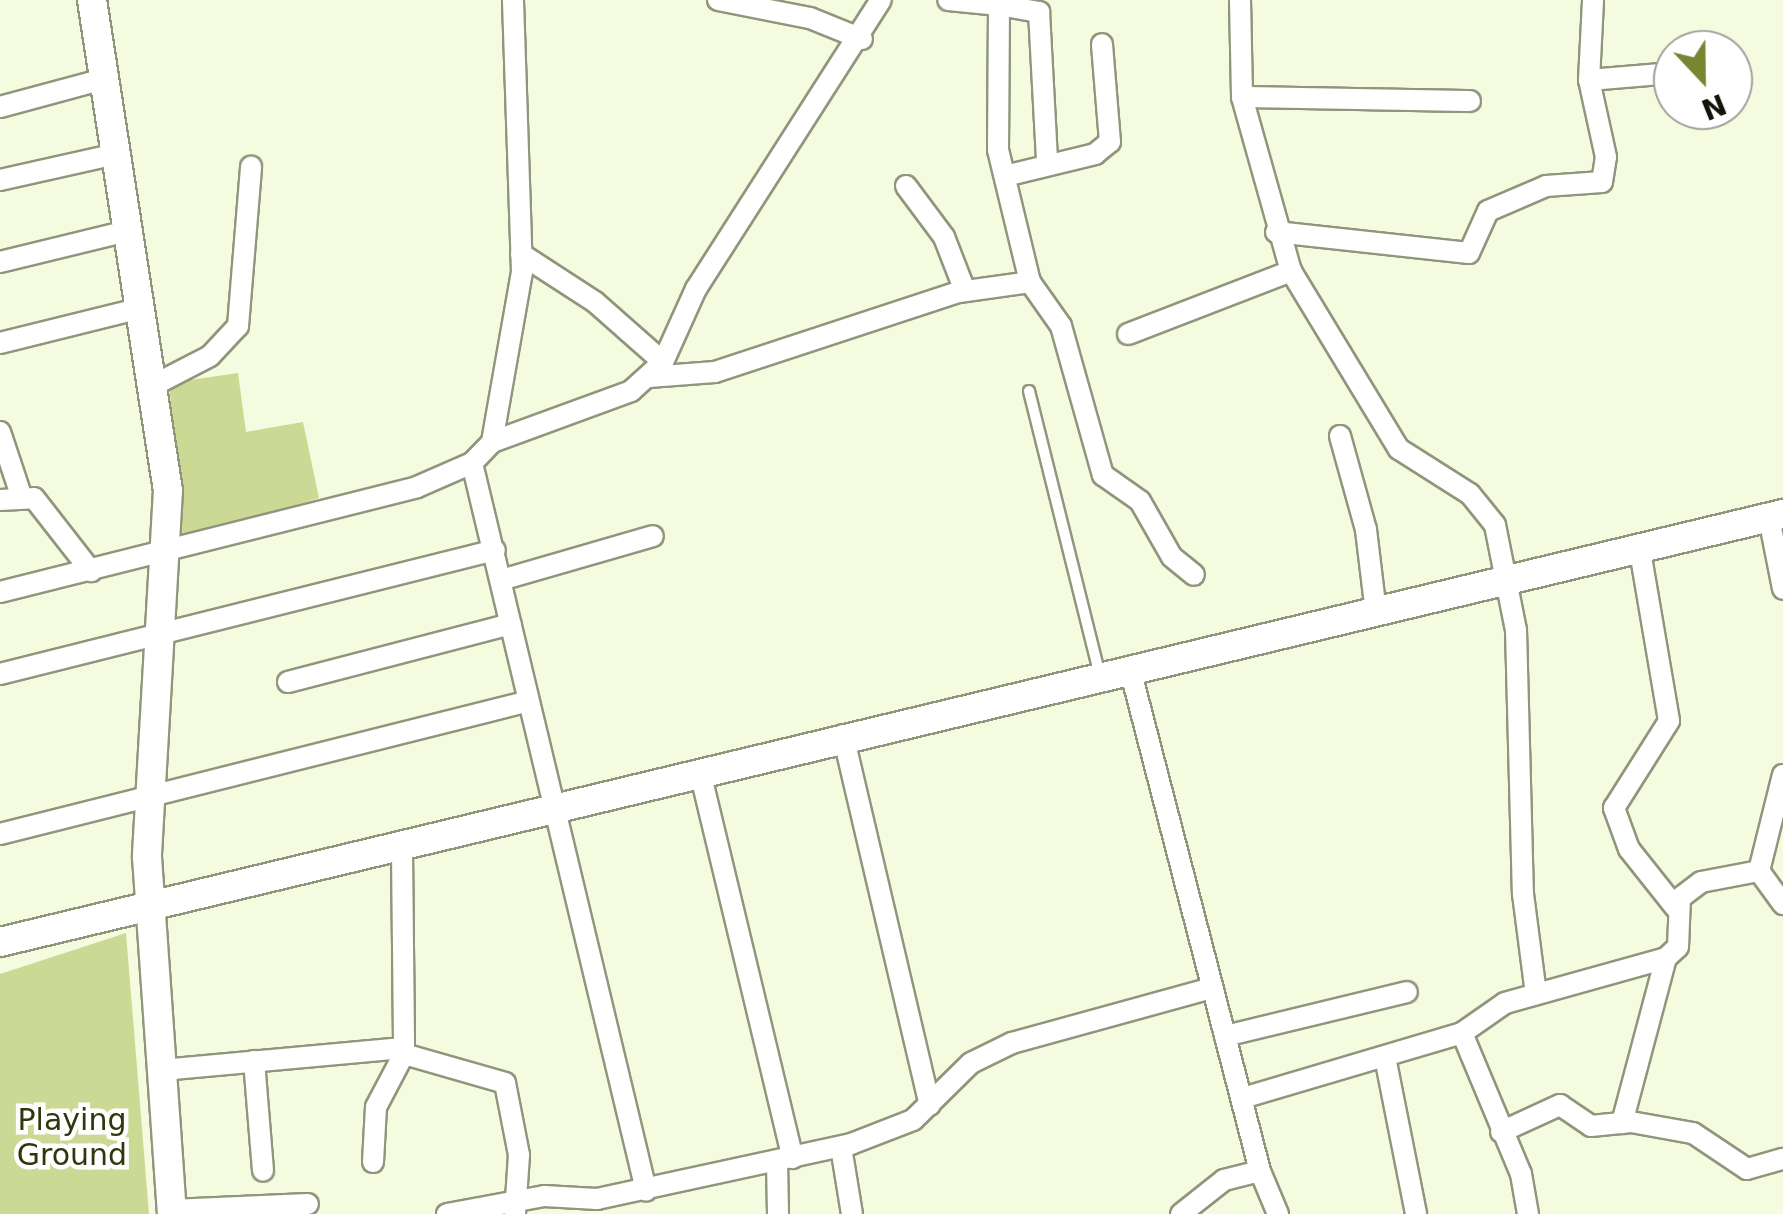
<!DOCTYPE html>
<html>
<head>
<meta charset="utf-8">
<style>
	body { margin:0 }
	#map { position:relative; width:1783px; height:1214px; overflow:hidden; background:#f5fbdf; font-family:"DejaVu Sans",sans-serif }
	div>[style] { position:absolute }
	.green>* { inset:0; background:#cbd995 }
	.roads { filter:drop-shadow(2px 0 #90967c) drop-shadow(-2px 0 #90967c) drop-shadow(0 2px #90967c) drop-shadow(0 -2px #90967c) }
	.lane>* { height:10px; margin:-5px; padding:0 5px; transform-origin:5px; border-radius:5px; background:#fff }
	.street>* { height:20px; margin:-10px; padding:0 10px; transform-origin:10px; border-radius:10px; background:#fff }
	.secondary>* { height:28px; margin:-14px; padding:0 14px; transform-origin:14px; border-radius:14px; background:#fff }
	span { translate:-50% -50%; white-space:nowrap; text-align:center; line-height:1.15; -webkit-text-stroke:9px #fff; paint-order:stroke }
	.park-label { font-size:30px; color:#30370d }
	.north { position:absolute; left:1653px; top:30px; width:100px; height:100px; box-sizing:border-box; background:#fff; border:2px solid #a0a19d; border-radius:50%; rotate:158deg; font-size:28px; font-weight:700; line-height:40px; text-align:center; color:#12140a }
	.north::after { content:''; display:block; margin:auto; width:35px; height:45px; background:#788533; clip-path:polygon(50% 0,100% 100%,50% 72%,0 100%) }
</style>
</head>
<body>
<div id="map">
	<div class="green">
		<i style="clip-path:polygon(238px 373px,246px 432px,303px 422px,319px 498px,183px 540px,169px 383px)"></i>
		<i style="clip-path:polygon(126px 933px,149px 1214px,0 1214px,0 974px)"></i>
	</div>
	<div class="roads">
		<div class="lane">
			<i style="left:1029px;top:391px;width:293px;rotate:76deg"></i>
		</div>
		<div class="street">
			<i style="left:718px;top:0;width:94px;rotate:11.1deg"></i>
			<i style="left:810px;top:18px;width:56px;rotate:22deg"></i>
			<i style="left:1240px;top:0;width:97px;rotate:88.8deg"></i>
			<i style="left:1242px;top:97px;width:181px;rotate:74.3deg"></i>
			<i style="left:1291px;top:271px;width:208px;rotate:58.8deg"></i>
			<i style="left:1399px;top:449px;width:84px;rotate:32.4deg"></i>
			<i style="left:1470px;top:494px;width:40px;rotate:51deg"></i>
			<i style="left:1495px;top:525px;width:107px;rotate:78.7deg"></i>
			<i style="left:1516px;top:630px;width:264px;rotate:88.5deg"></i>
			<i style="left:1523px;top:894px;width:101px;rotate:82.6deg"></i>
			<i style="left:999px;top:5px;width:41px;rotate:9.9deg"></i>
			<i style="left:1039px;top:12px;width:150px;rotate:86.9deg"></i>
			<i style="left:1589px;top:80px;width:84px;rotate:-4.8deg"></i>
			<i style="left:1733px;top:84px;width:4px;rotate:14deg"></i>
			<i style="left:1242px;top:97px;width:228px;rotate:1deg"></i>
			<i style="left:0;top:107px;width:108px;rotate:-15.1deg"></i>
			<i style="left:1005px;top:176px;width:93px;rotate:-13.7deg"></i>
			<i style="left:1095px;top:154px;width:19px;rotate:-39deg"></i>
			<i style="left:1110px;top:142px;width:98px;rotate:-94.7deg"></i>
			<i style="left:0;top:180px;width:119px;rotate:-12.6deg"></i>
			<i style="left:906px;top:186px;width:64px;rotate:53.3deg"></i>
			<i style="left:944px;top:237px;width:58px;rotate:68.7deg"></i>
			<i style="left:1276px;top:232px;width:194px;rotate:6.2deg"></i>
			<i style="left:1469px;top:253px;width:46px;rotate:-65.7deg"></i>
			<i style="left:1488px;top:211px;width:63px;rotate:-23.3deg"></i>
			<i style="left:1546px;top:186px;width:56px;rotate:-4.1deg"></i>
			<i style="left:1602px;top:182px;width:25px;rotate:-81deg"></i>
			<i style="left:1606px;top:157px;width:79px;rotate:-102.4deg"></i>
			<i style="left:1589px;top:80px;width:80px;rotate:-87.1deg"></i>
			<i style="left:521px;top:254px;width:88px;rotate:33deg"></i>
			<i style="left:595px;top:302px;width:91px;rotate:41.4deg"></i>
			<i style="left:0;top:262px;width:131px;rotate:-13.7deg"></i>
			<i style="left:1030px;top:282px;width:54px;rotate:54.8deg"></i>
			<i style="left:1061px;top:326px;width:155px;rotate:74.3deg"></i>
			<i style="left:1103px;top:475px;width:45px;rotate:35.1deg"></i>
			<i style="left:1140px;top:501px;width:64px;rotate:60.3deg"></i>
			<i style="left:1172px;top:557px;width:28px;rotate:39deg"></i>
			<i style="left:1128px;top:334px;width:175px;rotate:-21.1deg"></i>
			<i style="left:0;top:343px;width:145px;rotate:-13.9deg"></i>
			<i style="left:649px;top:377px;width:66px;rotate:-4.3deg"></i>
			<i style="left:715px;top:372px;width:257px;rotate:-18.2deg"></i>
			<i style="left:959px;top:292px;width:72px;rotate:-8deg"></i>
			<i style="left:1030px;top:282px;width:136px;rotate:-103.6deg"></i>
			<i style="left:998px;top:150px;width:145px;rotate:-89.6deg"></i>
			<i style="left:999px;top:5px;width:51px;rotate:-174.4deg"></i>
			<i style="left:154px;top:385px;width:63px;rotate:-27.4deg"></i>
			<i style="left:210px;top:356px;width:41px;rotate:-47deg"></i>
			<i style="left:238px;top:326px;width:160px;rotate:-85.3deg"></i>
			<i style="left:0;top:432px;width:66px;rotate:71.6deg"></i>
			<i style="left:1340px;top:436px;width:98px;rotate:74.5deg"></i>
			<i style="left:1366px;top:530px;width:84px;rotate:83.1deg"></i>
			<i style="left:492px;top:442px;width:173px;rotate:-80deg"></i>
			<i style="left:522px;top:272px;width:272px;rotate:-91.9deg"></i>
			<i style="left:472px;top:463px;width:748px;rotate:76.54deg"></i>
			<i style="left:0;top:500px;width:34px;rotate:-3deg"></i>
			<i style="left:34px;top:498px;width:93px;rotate:52deg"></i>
			<i style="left:1769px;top:518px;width:72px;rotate:78.8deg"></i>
			<i style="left:1640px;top:551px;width:172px;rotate:80.3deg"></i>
			<i style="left:1669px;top:721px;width:103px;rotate:122.3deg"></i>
			<i style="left:1614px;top:808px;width:44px;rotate:69.9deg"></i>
			<i style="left:1629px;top:849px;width:75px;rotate:51.5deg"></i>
			<i style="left:501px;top:580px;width:158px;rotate:-16.1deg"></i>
			<i style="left:0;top:592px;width:430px;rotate:-14.1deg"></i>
			<i style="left:417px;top:487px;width:60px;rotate:-23.6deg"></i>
			<i style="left:472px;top:463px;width:29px;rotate:-46deg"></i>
			<i style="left:492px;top:442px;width:148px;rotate:-20.1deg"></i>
			<i style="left:631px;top:391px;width:43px;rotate:-42.2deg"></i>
			<i style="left:663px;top:362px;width:80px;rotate:-65.7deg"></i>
			<i style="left:696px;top:289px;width:343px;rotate:-57.4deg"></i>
			<i style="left:1130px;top:669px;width:519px;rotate:75.48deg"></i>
			<i style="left:1260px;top:1171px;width:47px;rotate:67.3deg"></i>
			<i style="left:0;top:674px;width:510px;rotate:-14.06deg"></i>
			<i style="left:288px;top:682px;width:230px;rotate:-14.6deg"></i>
			<i style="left:843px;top:735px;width:380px;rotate:76.8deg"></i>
			<i style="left:701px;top:776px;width:393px;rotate:76.5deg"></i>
			<i style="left:0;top:834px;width:545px;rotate:-14.11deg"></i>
			<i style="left:402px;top:851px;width:203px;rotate:89.4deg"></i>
			<i style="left:404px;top:1054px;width:105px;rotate:16deg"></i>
			<i style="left:505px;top:1083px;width:73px;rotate:79deg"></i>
			<i style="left:519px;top:1155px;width:58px;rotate:93.9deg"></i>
			<i style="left:1759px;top:871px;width:99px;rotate:-76deg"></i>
			<i style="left:1462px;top:1033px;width:153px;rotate:67.3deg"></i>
			<i style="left:1521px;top:1174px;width:41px;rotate:80.1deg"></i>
			<i style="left:1225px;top:1036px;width:187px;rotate:-13.6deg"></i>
			<i style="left:1385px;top:1057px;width:160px;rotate:78.8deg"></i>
			<i style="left:254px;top:1061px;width:110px;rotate:85.3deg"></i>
			<i style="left:162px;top:1070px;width:242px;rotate:-5.2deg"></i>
			<i style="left:1246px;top:1097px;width:225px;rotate:-16.5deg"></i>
			<i style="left:1462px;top:1033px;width:52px;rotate:-34.9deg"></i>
			<i style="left:1505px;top:1003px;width:167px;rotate:-15.6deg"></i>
			<i style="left:1666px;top:958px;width:16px;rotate:-43deg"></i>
			<i style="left:1678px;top:947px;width:49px;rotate:-87.7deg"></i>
			<i style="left:1680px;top:898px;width:26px;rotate:-37deg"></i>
			<i style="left:1701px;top:882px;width:59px;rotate:-10.7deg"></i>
			<i style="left:1759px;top:871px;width:41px;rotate:54deg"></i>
			<i style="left:1622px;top:1123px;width:171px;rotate:-75.1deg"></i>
			<i style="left:1501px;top:1132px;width:65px;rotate:-24.6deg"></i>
			<i style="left:1560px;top:1105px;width:37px;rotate:34deg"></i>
			<i style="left:1591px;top:1126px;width:40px;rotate:-5.7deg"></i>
			<i style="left:1631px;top:1122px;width:63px;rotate:10.1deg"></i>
			<i style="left:1693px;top:1133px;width:65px;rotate:33.7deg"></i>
			<i style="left:1747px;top:1169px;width:37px;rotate:-16deg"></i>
			<i style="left:841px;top:1147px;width:68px;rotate:80.7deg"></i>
			<i style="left:777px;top:1161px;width:53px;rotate:88.9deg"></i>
			<i style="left:373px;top:1162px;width:55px;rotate:-86.9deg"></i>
			<i style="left:376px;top:1107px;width:60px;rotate:-62.2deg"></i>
			<i style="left:171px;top:1210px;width:137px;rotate:-2.5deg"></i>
			<i style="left:447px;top:1214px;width:99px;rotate:-10.5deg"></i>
			<i style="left:544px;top:1196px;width:53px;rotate:3.2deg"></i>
			<i style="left:597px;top:1199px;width:260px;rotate:-12.2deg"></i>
			<i style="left:851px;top:1144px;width:66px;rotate:-21.2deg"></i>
			<i style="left:913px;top:1120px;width:81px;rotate:-44.5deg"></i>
			<i style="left:971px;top:1063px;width:46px;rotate:-26deg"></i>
			<i style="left:1012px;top:1043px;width:207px;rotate:-15.4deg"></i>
			<i style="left:1181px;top:1214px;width:55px;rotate:-38.3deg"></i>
			<i style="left:1224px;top:1180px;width:37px;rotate:-14deg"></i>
		</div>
		<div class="secondary">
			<i style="left:92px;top:0;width:496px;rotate:81.2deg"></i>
			<i style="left:168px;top:490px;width:368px;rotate:93.3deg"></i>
			<i style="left:147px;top:857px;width:358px;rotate:86deg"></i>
			<i style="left:0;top:942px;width:1834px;rotate:-13.5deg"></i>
		</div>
	</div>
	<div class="park-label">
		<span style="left:72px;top:1137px">Playing<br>Ground</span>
	</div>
	<div class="north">N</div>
</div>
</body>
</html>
